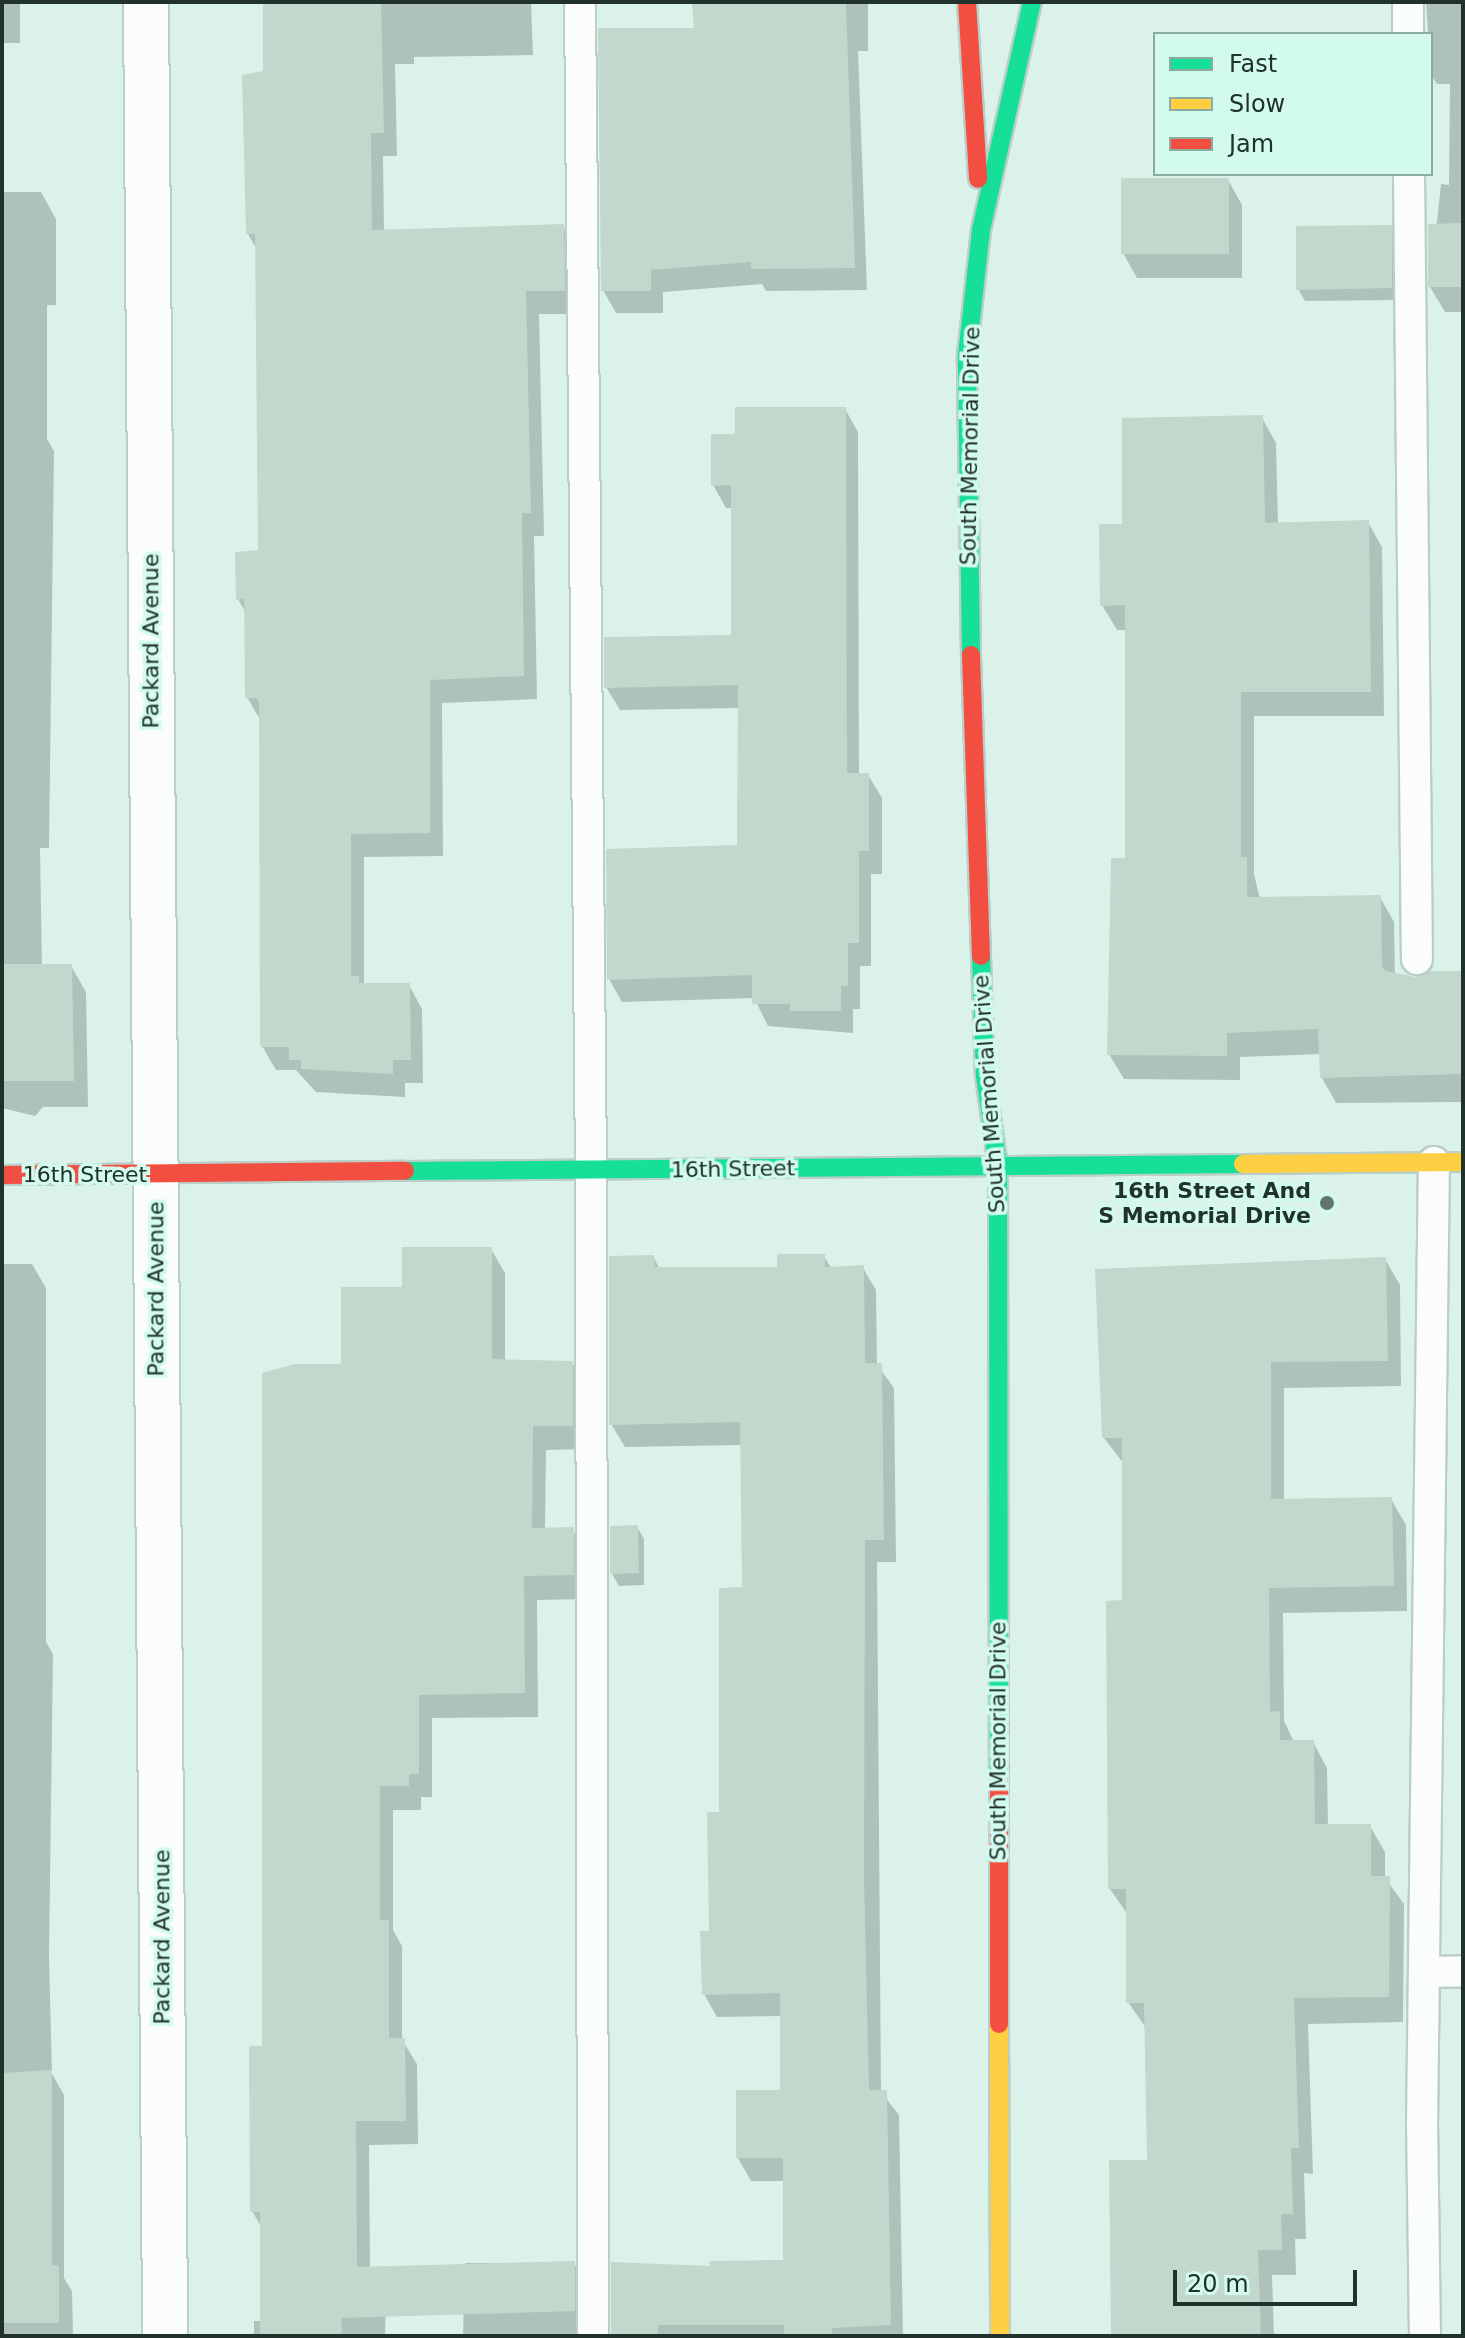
<!DOCTYPE html>
<html>
<head>
<meta charset="utf-8">
<style>
	body { margin:0 }
	#map { position:relative; width:1465px; height:2338px; overflow:hidden; background:#dbf2ea; font-family:"DejaVu Sans",sans-serif }
	div>[style] { position:absolute }
	.shadow>* { inset:0; background:#0003 }
	.building>* { inset:0; background:#c2d8cc }
	.roads { filter:drop-shadow(2px 0 #bccec8) drop-shadow(-2px 0 #bccec8) drop-shadow(0 2px #bccec8) drop-shadow(0 -2px #bccec8) }
	.lane>* { height:30px; margin:-15px; padding:0 15px; transform-origin:15px; border-radius:15px; background:#fafdfc }
	.street>* { height:44px; margin:-22px; padding:0 22px; transform-origin:22px; border-radius:22px; background:#fafdfc }
	.fast>* { height:18px; margin:-9px; padding:0 9px; transform-origin:9px; border-radius:9px; background:#16e098 }
	.slow>* { height:18px; margin:-9px; padding:0 9px; transform-origin:9px; border-radius:9px; background:#ffcf43 }
	.jam>* { height:18px; margin:-9px; padding:0 9px; transform-origin:9px; border-radius:9px; background:#f24e42 }
	.dots>* { width:22px; height:22px; translate:-50% -50%; box-sizing:border-box; border:4px solid #d2fbed; border-radius:50% }
	span { translate:-50% -50%; white-space:nowrap; text-align:center; line-height:1.15; -webkit-text-stroke:7px #d2fbed; paint-order:stroke }
	.street-label { font-size:22px; color:#21312c }
	.poi-label { font-size:22px; color:#21312c; font-weight:700 }
	.right { translate:-100% -50%; text-align:right }
	.frame { position:absolute; inset:0; border:4px solid #21312c; pointer-events:none }
	.legend { position:absolute; left:1153px; top:32px; width:280px; height:144px; box-sizing:border-box; background:#d2fbed; border:2px solid #8baaa0; margin:0; padding:10px 14px; list-style:none; font-size:24px; color:#21312c }
	.legend li { display:flex; align-items:center; gap:16px; height:40px }
	.legend b { width:40px; border:2px solid #8baaa0 }
	.scale { position:absolute; left:1173px; top:2270px; width:184px; height:36px; box-sizing:border-box; border:4px solid #21312c; border-top:0; padding-left:10px; font-size:24px; line-height:28px; white-space:nowrap; color:#21312c; -webkit-text-stroke:6px #d2fbed; paint-order:stroke }
</style>
</head>
<body>
<div id="map">
	<div class="shadow">
		<i style="clip-path:polygon(2px 2px,20px 2px,20px 43px,3px 43px,4px 57px,2px 57px)"></i>
		<i style="clip-path:polygon(265px 2px,531px 2px,533px 55px,414px 57px,414px 64px,395px 64px,397px 156px,383px 156px,384px 232px,563px 226px,576px 249px,577px 314px,539px 314px,544px 536px,534px 536px,537px 699px,442px 703px,443px 856px,364px 857px,364px 985px,409px 985px,422px 1009px,423px 1083px,405px 1083px,405px 1097px,316px 1092px,296px 1070px,276px 1070px,262px 1046px,261px 721px,247px 697px,246px 613px,238px 599px,260px 552px,257px 250px,248px 234px,265px 72px)"></i>
		<i style="clip-path:polygon(694px 2px,868px 2px,868px 51px,858px 51px,867px 290px,766px 291px,762px 284px,663px 292px,663px 313px,616px 313px,603px 290px,696px 30px)"></i>
		<i style="clip-path:polygon(1426px 2px,1463px 2px,1463px 312px,1445px 312px,1430px 287px,1441px 184px,1449px 185px,1450px 84px,1437px 84px,1431px 75px)"></i>
		<i style="clip-path:polygon(1228px 180px,1242px 205px,1242px 278px,1137px 278px,1123px 253px)"></i>
		<i style="clip-path:polygon(2px 192px,41px 192px,56px 219px,56px 305px,47px 305px,47px 439px,54px 451px,49px 848px,40px 848px,42px 966px,71px 966px,86px 992px,88px 1107px,43px 1107px,35px 1116px,2px 1108px)"></i>
		<i style="clip-path:polygon(1390px 227px,1397px 239px,1398px 300px,1305px 301px,1298px 289px)"></i>
		<i style="clip-path:polygon(845px 409px,858px 432px,859px 775px,868px 775px,882px 798px,882px 874px,871px 874px,871px 966px,860px 966px,860px 1009px,853px 1009px,853px 1033px,768px 1026px,754px 998px,622px 1002px,609px 979px,739px 847px,740px 708px,620px 710px,606px 687px,733px 637px,733px 508px,726px 508px,713px 485px,737px 436px)"></i>
		<i style="clip-path:polygon(1262px 418px,1276px 443px,1278px 525px,1368px 522px,1382px 547px,1384px 716px,1254px 716px,1254px 874px,1260px 899px,1380px 897px,1394px 922px,1395px 975px,1417px 979px,1463px 973px,1463px 1102px,1336px 1103px,1322px 1078px,1321px 1054px,1240px 1057px,1240px 1080px,1124px 1079px,1109px 1054px,1127px 860px,1127px 630px,1117px 630px,1102px 605px,1124px 525px)"></i>
		<i style="clip-path:polygon(491px 1249px,505px 1273px,505px 1361px,572px 1363px,586px 1387px,586px 1449px,546px 1450px,545px 1530px,572px 1529px,586px 1553px,586px 1599px,537px 1600px,538px 1717px,432px 1718px,432px 1797px,421px 1797px,421px 1810px,393px 1810px,393px 1930px,402px 1946px,402px 2040px,417px 2064px,418px 2144px,369px 2145px,370px 2269px,386px 2293px,385px 2336px,254px 2336px,254px 2321px,262px 2321px,262px 2228px,252px 2211px,264px 2048px,343px 1366px,404px 1289px)"></i>
		<i style="clip-path:polygon(824px 1256px,831px 1268px,863px 1268px,876px 1290px,877px 1365px,894px 1388px,896px 1562px,877px 1562px,881px 2092px,899px 2115px,903px 2336px,613px 2336px,712px 2268px,785px 2262px,785px 2181px,751px 2181px,738px 2158px,782px 2092px,782px 2016px,717px 2017px,704px 1994px,744px 1589px,742px 1445px,625px 1447px,611px 1424px,653px 1257px,660px 1269px,780px 1269px)"></i>
		<i style="clip-path:polygon(1385px 1259px,1400px 1285px,1401px 1386px,1284px 1388px,1284px 1500px,1391px 1499px,1406px 1525px,1407px 1611px,1283px 1613px,1284px 1721px,1294px 1742px,1313px 1742px,1327px 1768px,1328px 1826px,1370px 1826px,1385px 1852px,1385px 1878px,1404px 1904px,1403px 2022px,1308px 2024px,1313px 2174px,1304px 2173px,1306px 2239px,1295px 2239px,1296px 2275px,1272px 2275px,1274px 2336px,1113px 2336px,1149px 2162px,1146px 2028px,1128px 2002px,1128px 1915px,1110px 1889px,1124px 1602px,1124px 1464px,1104px 1438px)"></i>
		<i style="clip-path:polygon(2px 1264px,32px 1264px,46px 1288px,46px 1642px,53px 1654px,49px 1956px,52px 2074px,64px 2095px,64px 2278px,72px 2291px,73px 2336px,2px 2336px)"></i>
		<i style="clip-path:polygon(637px 1527px,644px 1539px,644px 1585px,619px 1586px,612px 1574px)"></i>
		<i style="clip-path:polygon(465px 2263px,574px 2263px,587px 2286px,587px 2336px,463px 2336px)"></i>
	</div>
	<div class="building">
		<i style="clip-path:polygon(263px 2px,381px 2px,384px 133px,371px 133px,372px 230px,564px 224px,565px 291px,526px 291px,531px 513px,522px 513px,524px 676px,430px 680px,430px 833px,351px 834px,351px 976px,359px 976px,359px 983px,410px 983px,411px 1060px,393px 1060px,393px 1074px,301px 1069px,301px 1060px,289px 1060px,289px 1047px,260px 1047px,259px 703px,257px 698px,245px 698px,244px 599px,236px 600px,235px 552px,258px 550px,255px 234px,246px 234px,242px 75px,263px 71px)"></i>
		<i style="clip-path:polygon(692px 2px,846px 2px,855px 268px,751px 269px,751px 262px,651px 270px,651px 291px,601px 291px,598px 28px,694px 28px)"></i>
		<i style="clip-path:polygon(1121px 178px,1229px 178px,1229px 254px,1121px 254px)"></i>
		<i style="clip-path:polygon(1461px 223px,1461px 287px,1428px 287px,1428px 224px)"></i>
		<i style="clip-path:polygon(1392px 225px,1392px 288px,1296px 290px,1296px 226px)"></i>
		<i style="clip-path:polygon(735px 407px,846px 407px,847px 773px,869px 773px,869px 851px,859px 851px,859px 943px,848px 943px,848px 986px,841px 986px,841px 1011px,790px 1011px,790px 1004px,752px 1004px,752px 975px,607px 980px,606px 849px,737px 845px,738px 685px,604px 688px,604px 637px,731px 635px,731px 485px,711px 486px,711px 434px,735px 434px)"></i>
		<i style="clip-path:polygon(1263px 415px,1265px 523px,1369px 520px,1371px 692px,1241px 692px,1241px 857px,1247px 857px,1247px 897px,1381px 895px,1382px 967px,1386px 971px,1416px 977px,1430px 971px,1463px 971px,1463px 1074px,1320px 1078px,1318px 1029px,1227px 1033px,1227px 1056px,1107px 1055px,1111px 858px,1125px 858px,1125px 605px,1100px 606px,1099px 524px,1122px 524px,1122px 418px)"></i>
		<i style="clip-path:polygon(2px 964px,72px 964px,74px 1081px,2px 1081px)"></i>
		<i style="clip-path:polygon(402px 1247px,492px 1247px,492px 1359px,573px 1361px,573px 1426px,533px 1426px,532px 1528px,574px 1527px,574px 1575px,524px 1576px,525px 1693px,419px 1695px,419px 1774px,409px 1774px,409px 1786px,380px 1786px,380px 1920px,389px 1920px,389px 2038px,405px 2038px,406px 2121px,356px 2121px,357px 2267px,575px 2261px,575px 2311px,341px 2318px,342px 2336px,260px 2336px,260px 2212px,250px 2212px,249px 2046px,262px 2046px,262px 1373px,295px 1364px,341px 1364px,341px 1287px,402px 1287px)"></i>
		<i style="clip-path:polygon(777px 1254px,825px 1254px,825px 1267px,864px 1265px,865px 1363px,882px 1363px,884px 1540px,865px 1540px,864px 1877px,869px 2090px,887px 2090px,891px 2325px,832px 2328px,832px 2334px,784px 2334px,784px 2325px,658px 2325px,658px 2336px,611px 2336px,611px 2262px,710px 2266px,709px 2261px,783px 2260px,783px 2158px,736px 2158px,736px 2090px,780px 2090px,780px 1993px,702px 1995px,700px 1931px,709px 1931px,707px 1812px,719px 1812px,719px 1588px,742px 1587px,740px 1422px,609px 1425px,609px 1256px,654px 1255px,655px 1267px,777px 1267px)"></i>
		<i style="clip-path:polygon(1386px 1257px,1388px 1361px,1271px 1362px,1271px 1499px,1392px 1497px,1394px 1586px,1269px 1588px,1270px 1712px,1280px 1711px,1280px 1740px,1314px 1740px,1315px 1824px,1371px 1824px,1371px 1876px,1390px 1876px,1389px 1997px,1294px 1998px,1299px 2148px,1291px 2148px,1293px 2214px,1281px 2214px,1282px 2250px,1258px 2250px,1261px 2336px,1111px 2336px,1109px 2160px,1147px 2160px,1144px 2003px,1126px 2003px,1126px 1889px,1108px 1889px,1106px 1601px,1122px 1600px,1122px 1438px,1102px 1438px,1095px 1269px)"></i>
		<i style="clip-path:polygon(638px 1525px,639px 1573px,610px 1574px,610px 1526px)"></i>
		<i style="clip-path:polygon(52px 2070px,52px 2265px,59px 2266px,59px 2323px,2px 2323px,2px 2073px)"></i>
	</div>
	<div class="roads">
		<div class="lane">
			<i style="left:580px;top:2px;width:1168px;rotate:89.46deg"></i>
			<i style="left:591px;top:1170px;width:1166px;rotate:89.9deg"></i>
			<i style="left:1408px;top:2px;width:32px;rotate:90deg"></i>
			<i style="left:1409px;top:174px;width:785px;rotate:89.42deg"></i>
			<i style="left:1424px;top:1972px;width:39px;rotate:-1deg"></i>
			<i style="left:1425px;top:2336px;width:211px;rotate:-90.8deg"></i>
			<i style="left:1422px;top:2125px;width:963px;rotate:-89.29deg"></i>
		</div>
		<div class="street">
			<i style="left:146px;top:2px;width:2334px;rotate:89.53deg"></i>
		</div>
		<div class="fast">
			<i style="left:971px;top:655px;width:300px;rotate:-90.8deg"></i>
			<i style="left:967px;top:355px;width:126px;rotate:-83.6deg"></i>
			<i style="left:981px;top:230px;width:234px;rotate:-77.4deg"></i>
			<i style="left:981px;top:956px;width:119px;rotate:88.1deg"></i>
			<i style="left:985px;top:1075px;width:92px;rotate:81.9deg"></i>
			<i style="left:998px;top:1166px;width:609px;rotate:89.91deg"></i>
			<i style="left:405px;top:1171px;width:838px;rotate:-0.48deg"></i>
		</div>
		<div class="slow">
			<i style="left:1243px;top:1164px;width:220px;rotate:-0.5deg"></i>
			<i style="left:999px;top:2024px;width:312px;rotate:89.8deg"></i>
		</div>
		<div class="jam">
			<i style="left:967px;top:2px;width:177px;rotate:86.4deg"></i>
			<i style="left:971px;top:655px;width:301px;rotate:88.1deg"></i>
			<i style="left:2px;top:1175px;width:403px;rotate:-0.6deg"></i>
			<i style="left:999px;top:1775px;width:249px;rotate:90deg"></i>
		</div>
	</div>
	<div class="dots">
		<i style="left:1327px;top:1203px;background:#62756e"></i>
	</div>
	<div class="street-label">
		<span style="left:970px;top:446px;rotate:-89deg">South Memorial Drive</span>
		<span style="left:151px;top:641px;rotate:-90deg">Packard Avenue</span>
		<span style="left:989px;top:1094px;rotate:-94deg">South Memorial Drive</span>
		<span style="left:733px;top:1169px;rotate:-1deg">16th Street</span>
		<span style="left:85px;top:1175px">16th Street</span>
		<span style="left:156px;top:1289px;rotate:-90deg">Packard Avenue</span>
		<span style="left:998px;top:1741px;rotate:-90deg">South Memorial Drive</span>
		<span style="left:162px;top:1937px;rotate:-90deg">Packard Avenue</span>
	</div>
	<div class="poi-label">
		<span class="right" style="left:1311px;top:1203px">16th Street And<br>S Memorial Drive</span>
	</div>
	<div class="frame"></div>
	<ul class="legend">
	<li><b style="height:10px;background:#16e098"></b>Fast</li>
	<li><b style="height:10px;background:#ffcf43"></b>Slow</li>
	<li><b style="height:10px;background:#f24e42"></b>Jam</li>
	</ul>
	<div class="scale">20 m</div>
</div>
</body>
</html>
